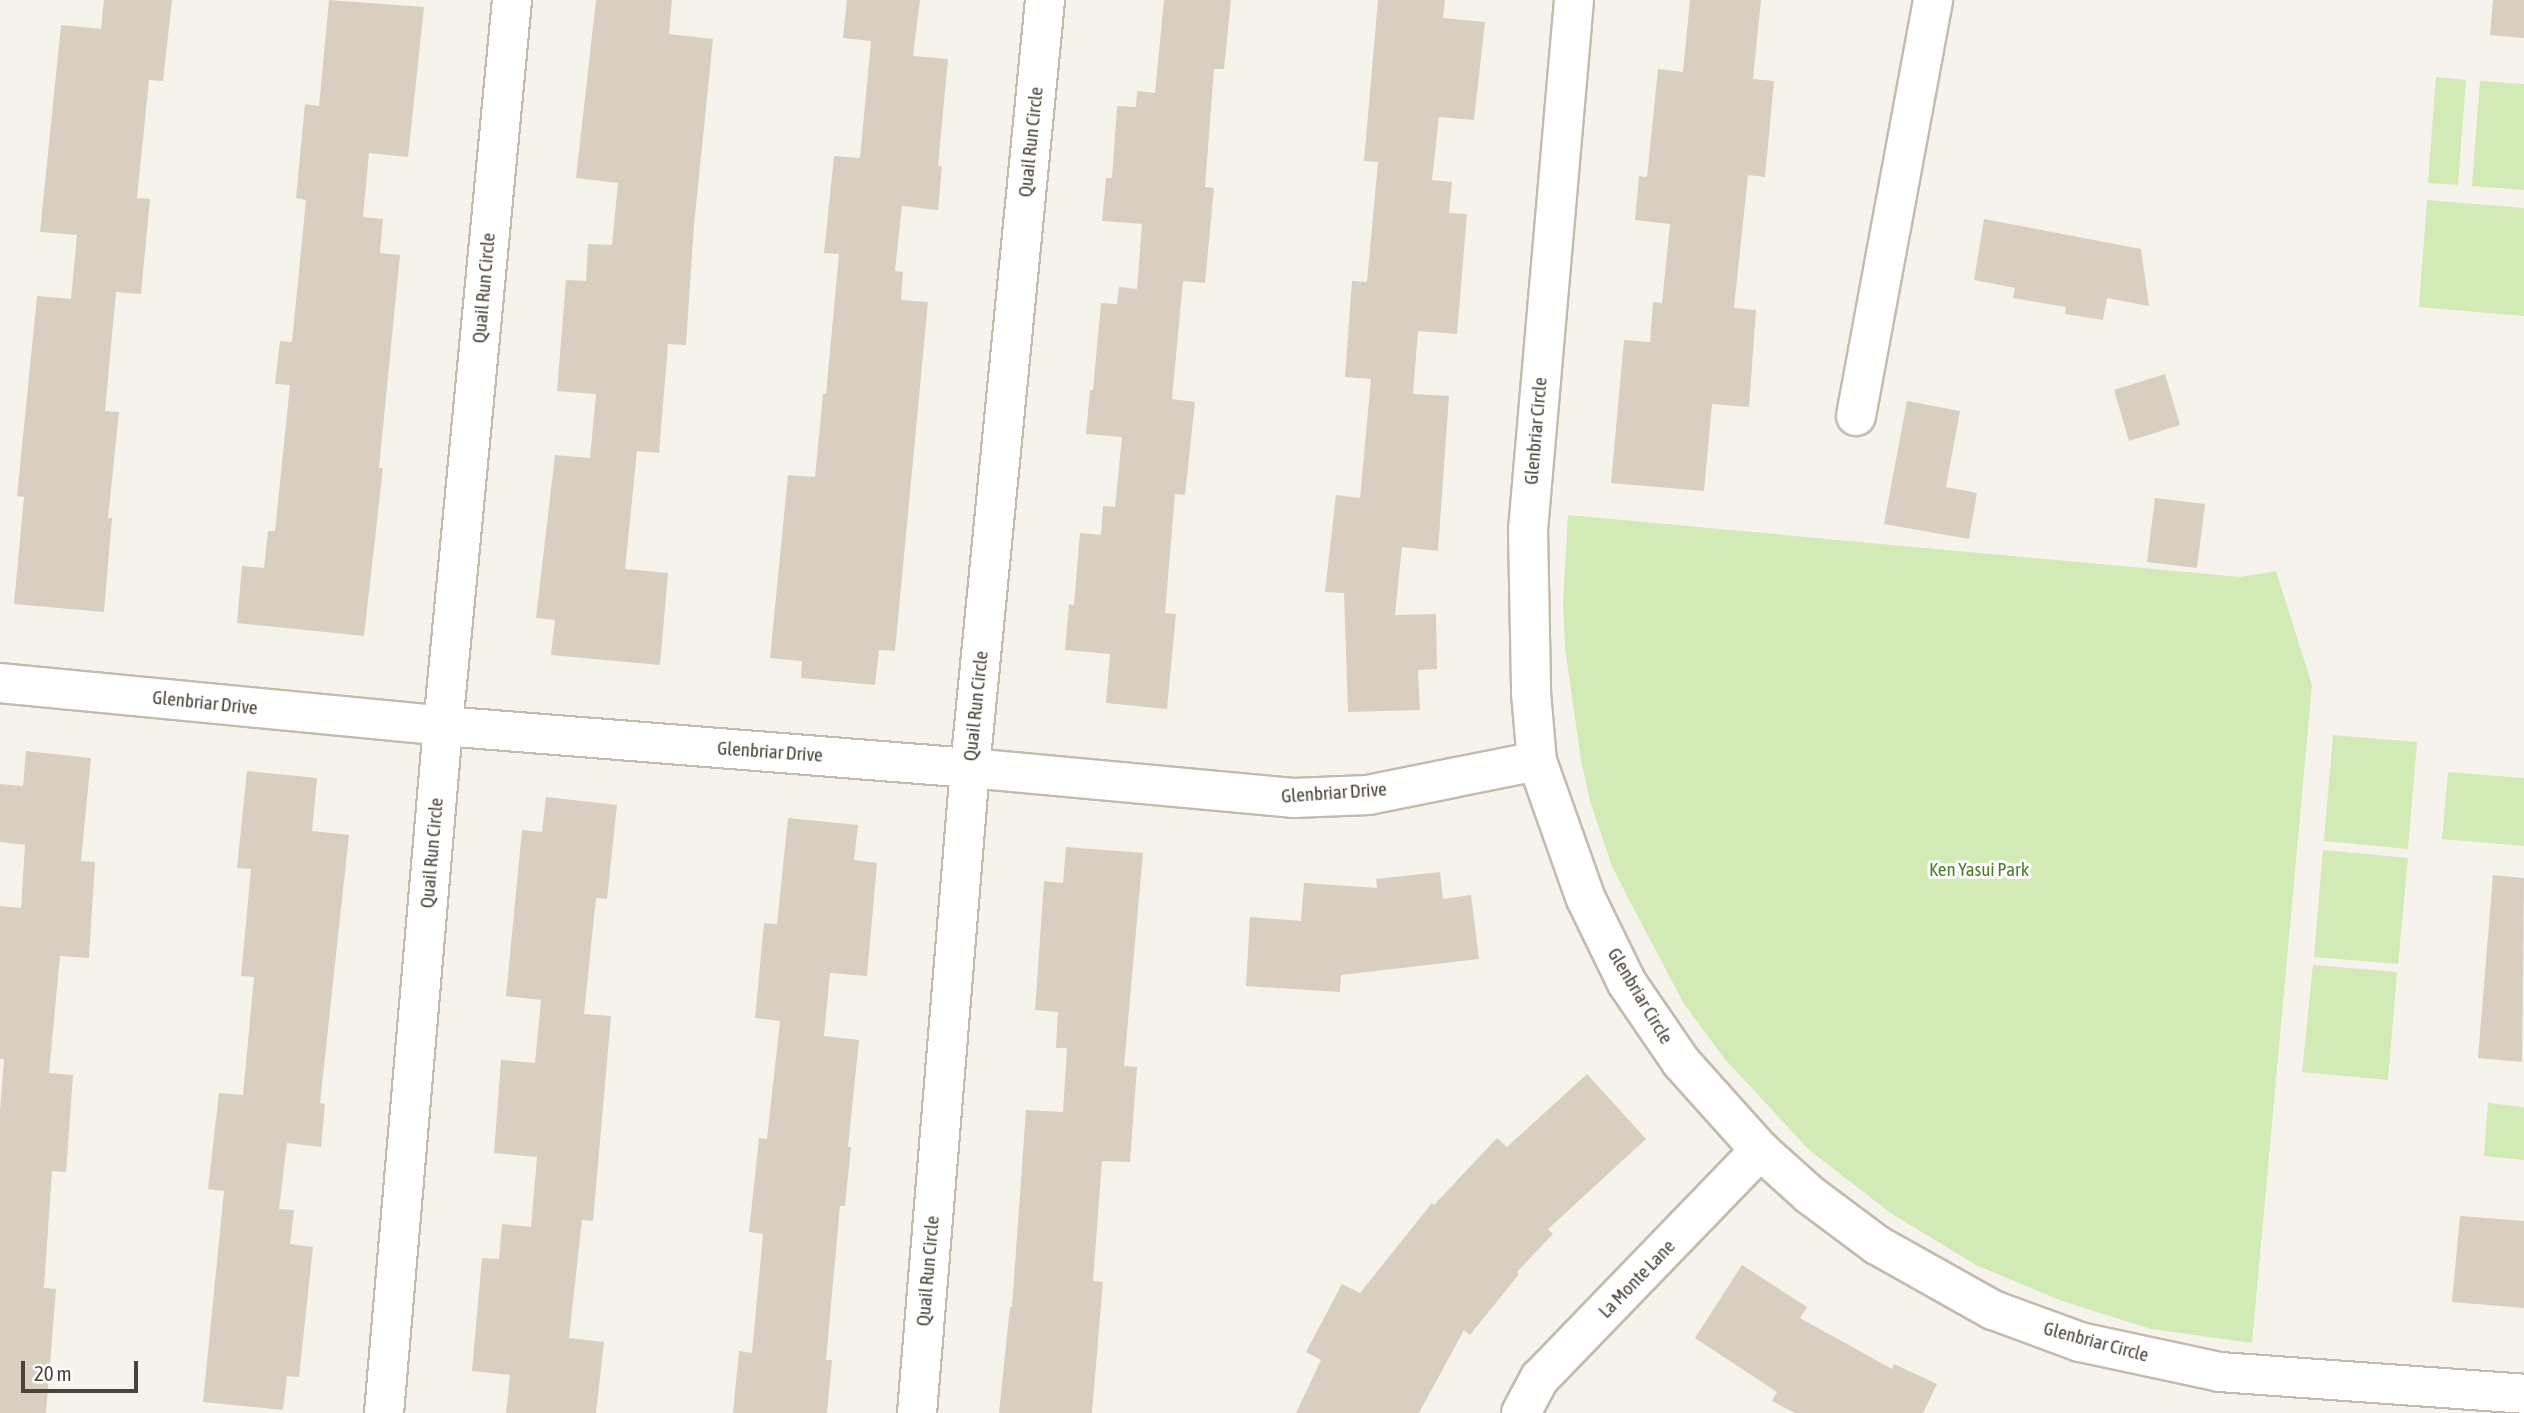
<!DOCTYPE html>
<html>
<head>
<meta charset="utf-8">
<style>
	body { margin:0 }
	#map { position:relative; width:2524px; height:1413px; overflow:hidden; background:#f6f3ec; font-family:"Asap Condensed",sans-serif }
	div>[style] { position:absolute }
	.green>* { inset:0; background:#d2eab5 }
	.building>* { inset:0; background:#d8cfc1 }
	.roads { filter:drop-shadow(2px 0 #c2bbae) drop-shadow(-2px 0 #c2bbae) drop-shadow(0 2px #c2bbae) drop-shadow(0 -2px #c2bbae) }
	.street>* { height:38px; margin:-19px; padding:0 19px; transform-origin:19px; border-radius:19px; background:#fff }
	span { translate:-50% -50%; white-space:nowrap; text-align:center; line-height:1.15; -webkit-text-stroke:6px #fff; paint-order:stroke }
	.street-label { font-size:19px; color:#4b4439 }
	.park-label { font-size:19px; color:#4a7f2a }
	.scale { position:absolute; left:21px; top:1361px; width:117px; height:32px; box-sizing:border-box; border:4px solid #4b4439; border-top:0; padding-left:9px; font-size:21px; line-height:24px; white-space:nowrap; color:#4b4439; -webkit-text-stroke:5px #fff; paint-order:stroke }
</style>
</head>
<body>
<div id="map">
	<div class="green">
		<i style="clip-path:polygon(2436px 77px,2466px 80px,2458px 185px,2428px 183px)"></i>
		<i style="clip-path:polygon(2480px 81px,2524px 84px,2524px 190px,2472px 186px)"></i>
		<i style="clip-path:polygon(2427px 200px,2524px 208px,2524px 316px,2419px 307px)"></i>
		<i style="clip-path:polygon(1568px 515px,2240px 577px,2276px 571px,2312px 685px,2252px 1343px,2151px 1329px,2062px 1301px,1976px 1265px,1892px 1214px,1809px 1150px,1724px 1058px,1684px 1004px,1625px 892px,1612px 866px,1590px 801px,1581px 760px,1565px 648px,1563px 602px)"></i>
		<i style="clip-path:polygon(2333px 735px,2417px 742px,2408px 849px,2324px 841px)"></i>
		<i style="clip-path:polygon(2448px 772px,2524px 778px,2524px 846px,2442px 839px)"></i>
		<i style="clip-path:polygon(2323px 850px,2408px 858px,2398px 964px,2314px 957px)"></i>
		<i style="clip-path:polygon(2313px 965px,2397px 972px,2388px 1080px,2302px 1072px)"></i>
		<i style="clip-path:polygon(2488px 1103px,2524px 1107px,2524px 1160px,2484px 1156px)"></i>
	</div>
	<div class="building">
		<i style="clip-path:polygon(104px 0,172px 0,163px 81px,149px 80px,137px 198px,150px 199px,141px 294px,116px 292px,105px 411px,119px 412px,108px 518px,112px 518px,104px 612px,14px 604px,24px 497px,17px 496px,37px 296px,71px 299px,77px 235px,40px 232px,61px 25px,101px 29px)"></i>
		<i style="clip-path:polygon(329px 0,424px 7px,408px 157px,369px 153px,363px 217px,383px 219px,380px 253px,400px 255px,379px 468px,383px 468px,364px 636px,237px 623px,242px 566px,264px 568px,268px 531px,275px 531px,290px 385px,275px 384px,280px 341px,292px 342px,306px 200px,296px 198px,305px 104px,319px 106px)"></i>
		<i style="clip-path:polygon(596px 0,672px 0,669px 34px,713px 39px,694px 225px,686px 345px,668px 344px,659px 453px,637px 451px,625px 569px,668px 573px,660px 665px,551px 655px,555px 620px,536px 618px,555px 455px,590px 458px,596px 394px,557px 391px,566px 280px,586px 281px,588px 244px,612px 245px,618px 183px,576px 178px)"></i>
		<i style="clip-path:polygon(847px 0,920px 0,913px 56px,948px 59px,938px 166px,942px 166px,938px 210px,902px 206px,895px 271px,903px 272px,901px 300px,928px 302px,895px 651px,879px 650px,875px 685px,801px 678px,802px 661px,770px 658px,788px 475px,815px 477px,823px 394px,826px 394px,839px 254px,824px 253px,834px 156px,860px 158px,871px 41px,843px 38px)"></i>
		<i style="clip-path:polygon(1164px 0,1231px 0,1224px 69px,1214px 69px,1205px 187px,1214px 188px,1205px 283px,1183px 281px,1172px 399px,1195px 402px,1185px 495px,1175px 494px,1165px 613px,1176px 614px,1167px 709px,1106px 703px,1110px 654px,1065px 650px,1069px 604px,1074px 605px,1080px 533px,1101px 535px,1103px 506px,1115px 507px,1122px 437px,1086px 434px,1090px 390px,1093px 390px,1101px 303px,1117px 304px,1119px 287px,1137px 289px,1142px 224px,1102px 221px,1106px 178px,1112px 178px,1117px 106px,1136px 107px,1137px 91px,1155px 93px)"></i>
		<i style="clip-path:polygon(1378px 0,1445px 0,1443px 18px,1485px 22px,1474px 120px,1439px 117px,1432px 180px,1452px 182px,1449px 213px,1467px 214px,1457px 334px,1418px 331px,1413px 394px,1449px 396px,1438px 551px,1402px 547px,1395px 615px,1436px 614px,1437px 669px,1418px 670px,1420px 710px,1348px 712px,1344px 593px,1325px 592px,1336px 495px,1360px 498px,1371px 379px,1345px 377px,1352px 281px,1367px 282px,1378px 162px,1364px 161px)"></i>
		<i style="clip-path:polygon(1690px 0,1761px 0,1753px 79px,1774px 81px,1765px 177px,1748px 175px,1734px 308px,1756px 310px,1749px 407px,1712px 404px,1704px 491px,1611px 483px,1624px 340px,1650px 342px,1653px 302px,1662px 303px,1670px 224px,1635px 220px,1639px 176px,1647px 177px,1658px 69px,1683px 72px)"></i>
		<i style="clip-path:polygon(2493px 0,2524px 0,2524px 38px,2490px 35px)"></i>
		<i style="clip-path:polygon(1984px 219px,2141px 249px,2149px 306px,2107px 298px,2103px 320px,2065px 314px,2066px 307px,2013px 298px,2015px 288px,1974px 280px)"></i>
		<i style="clip-path:polygon(2165px 374px,2180px 425px,2129px 441px,2114px 390px)"></i>
		<i style="clip-path:polygon(1907px 401px,1960px 411px,1946px 487px,1977px 493px,1969px 539px,1884px 524px)"></i>
		<i style="clip-path:polygon(2155px 498px,2205px 504px,2197px 568px,2147px 562px)"></i>
		<i style="clip-path:polygon(26px 751px,91px 758px,81px 861px,95px 862px,89px 958px,60px 956px,49px 1073px,73px 1075px,66px 1172px,52px 1171px,44px 1288px,56px 1289px,46px 1413px,0 1413px,0 1111px,4px 1059px,0 1059px,0 906px,21px 908px,25px 845px,0 842px,0 784px,23px 786px)"></i>
		<i style="clip-path:polygon(247px 771px,317px 778px,312px 831px,349px 835px,320px 1103px,325px 1104px,321px 1147px,287px 1143px,279px 1209px,294px 1210px,290px 1244px,313px 1247px,299px 1377px,287px 1376px,283px 1410px,203px 1402px,224px 1191px,208px 1189px,219px 1093px,243px 1095px,254px 977px,241px 976px,251px 869px,237px 868px)"></i>
		<i style="clip-path:polygon(546px 797px,617px 805px,607px 899px,596px 898px,584px 1014px,611px 1016px,593px 1221px,582px 1220px,569px 1338px,604px 1342px,596px 1413px,506px 1413px,510px 1375px,472px 1371px,482px 1258px,499px 1259px,502px 1224px,531px 1227px,537px 1157px,494px 1153px,501px 1060px,535px 1063px,541px 1000px,506px 996px,522px 830px,542px 832px)"></i>
		<i style="clip-path:polygon(788px 818px,858px 825px,854px 860px,877px 863px,867px 976px,830px 973px,824px 1036px,859px 1040px,848px 1147px,851px 1147px,845px 1206px,840px 1206px,826px 1360px,832px 1360px,827px 1413px,733px 1413px,739px 1351px,752px 1353px,763px 1234px,749px 1232px,759px 1138px,767px 1139px,780px 1021px,755px 1018px,764px 923px,777px 924px)"></i>
		<i style="clip-path:polygon(1066px 847px,1143px 853px,1124px 1066px,1137px 1067px,1130px 1162px,1102px 1161px,1093px 1281px,1103px 1282px,1092px 1413px,999px 1413px,1010px 1307px,1012px 1307px,1026px 1110px,1063px 1112px,1067px 1048px,1056px 1048px,1058px 1012px,1035px 1010px,1044px 881px,1063px 883px)"></i>
		<i style="clip-path:polygon(1440px 872px,1443px 899px,1471px 895px,1479px 959px,1341px 975px,1340px 992px,1246px 986px,1250px 917px,1301px 921px,1304px 883px,1377px 888px,1376px 879px)"></i>
		<i style="clip-path:polygon(2493px 875px,2524px 878px,2522px 1062px,2478px 1058px)"></i>
		<i style="clip-path:polygon(1587px 1074px,1646px 1139px,1548px 1229px,1553px 1234px,1517px 1272px,1519px 1274px,1470px 1335px,1464px 1330px,1419px 1413px,1296px 1413px,1321px 1360px,1306px 1352px,1342px 1284px,1360px 1293px,1432px 1203px,1434px 1205px,1497px 1138px,1507px 1147px)"></i>
		<i style="clip-path:polygon(2460px 1216px,2524px 1221px,2524px 1308px,2452px 1302px)"></i>
		<i style="clip-path:polygon(1742px 1265px,1807px 1307px,1800px 1318px,1892px 1369px,1894px 1364px,1937px 1384px,1923px 1413px,1795px 1413px,1772px 1401px,1777px 1392px,1695px 1338px)"></i>
	</div>
	<div class="roads">
		<div class="street">
			<i style="left:1574px;top:0;width:532px;rotate:94.96deg"></i>
			<i style="left:1528px;top:530px;width:163px;rotate:88.9deg"></i>
			<i style="left:1531px;top:693px;width:68px;rotate:85deg"></i>
			<i style="left:1537px;top:761px;width:146px;rotate:70.5deg"></i>
			<i style="left:1586px;top:899px;width:93px;rotate:64deg"></i>
			<i style="left:1627px;top:983px;width:96px;rotate:55.6deg"></i>
			<i style="left:1681px;top:1062px;width:118px;rotate:48.1deg"></i>
			<i style="left:1760px;top:1150px;width:67px;rotate:42deg"></i>
			<i style="left:1810px;top:1195px;width:84px;rotate:36.7deg"></i>
			<i style="left:1877px;top:1245px;width:133px;rotate:29.3deg"></i>
			<i style="left:1993px;top:1310px;width:93px;rotate:20.2deg"></i>
			<i style="left:2080px;top:1342px;width:143px;rotate:12.1deg"></i>
			<i style="left:2220px;top:1372px;width:305px;rotate:4.1deg"></i>
			<i style="left:1856px;top:416px;width:423px;rotate:-79.5deg"></i>
			<i style="left:0;top:683px;width:445px;rotate:5.5deg"></i>
			<i style="left:443px;top:726px;width:529px;rotate:4.56deg"></i>
			<i style="left:970px;top:768px;width:324px;rotate:5.3deg"></i>
			<i style="left:1293px;top:798px;width:75px;rotate:-2.3deg"></i>
			<i style="left:1368px;top:795px;width:172px;rotate:-11.4deg"></i>
			<i style="left:384px;top:1413px;width:690px;rotate:-85.09deg"></i>
			<i style="left:443px;top:726px;width:729px;rotate:-84.57deg"></i>
			<i style="left:917px;top:1413px;width:647px;rotate:-85.3deg"></i>
			<i style="left:970px;top:768px;width:772px;rotate:-84.42deg"></i>
			<i style="left:1521px;top:1413px;width:40px;rotate:-62deg"></i>
			<i style="left:1540px;top:1378px;width:317px;rotate:-46deg"></i>
		</div>
	</div>
	<div class="street-label">
		<span style="left:1031px;top:142px;rotate:-84deg">Quail Run Circle</span>
		<span style="left:484px;top:288px;rotate:-85deg">Quail Run Circle</span>
		<span style="left:1536px;top:431px;rotate:-85deg">Glenbriar Circle</span>
		<span style="left:205px;top:703px;rotate:6deg">Glenbriar Drive</span>
		<span style="left:976px;top:706px;rotate:-84deg">Quail Run Circle</span>
		<span style="left:770px;top:752px;rotate:4deg">Glenbriar Drive</span>
		<span style="left:1334px;top:793px;rotate:-4deg">Glenbriar Drive</span>
		<span style="left:432px;top:853px;rotate:-85deg">Quail Run Circle</span>
		<span style="left:1640px;top:996px;rotate:59deg">Glenbriar Circle</span>
		<span style="left:928px;top:1271px;rotate:-85deg">Quail Run Circle</span>
		<span style="left:1637px;top:1279px;rotate:-46deg">La Monte Lane</span>
		<span style="left:2096px;top:1342px;rotate:15deg">Glenbriar Circle</span>
	</div>
	<div class="park-label">
		<span style="left:1979px;top:870px">Ken Yasui Park</span>
	</div>
	<div class="scale">20 m</div>
</div>
</body>
</html>
